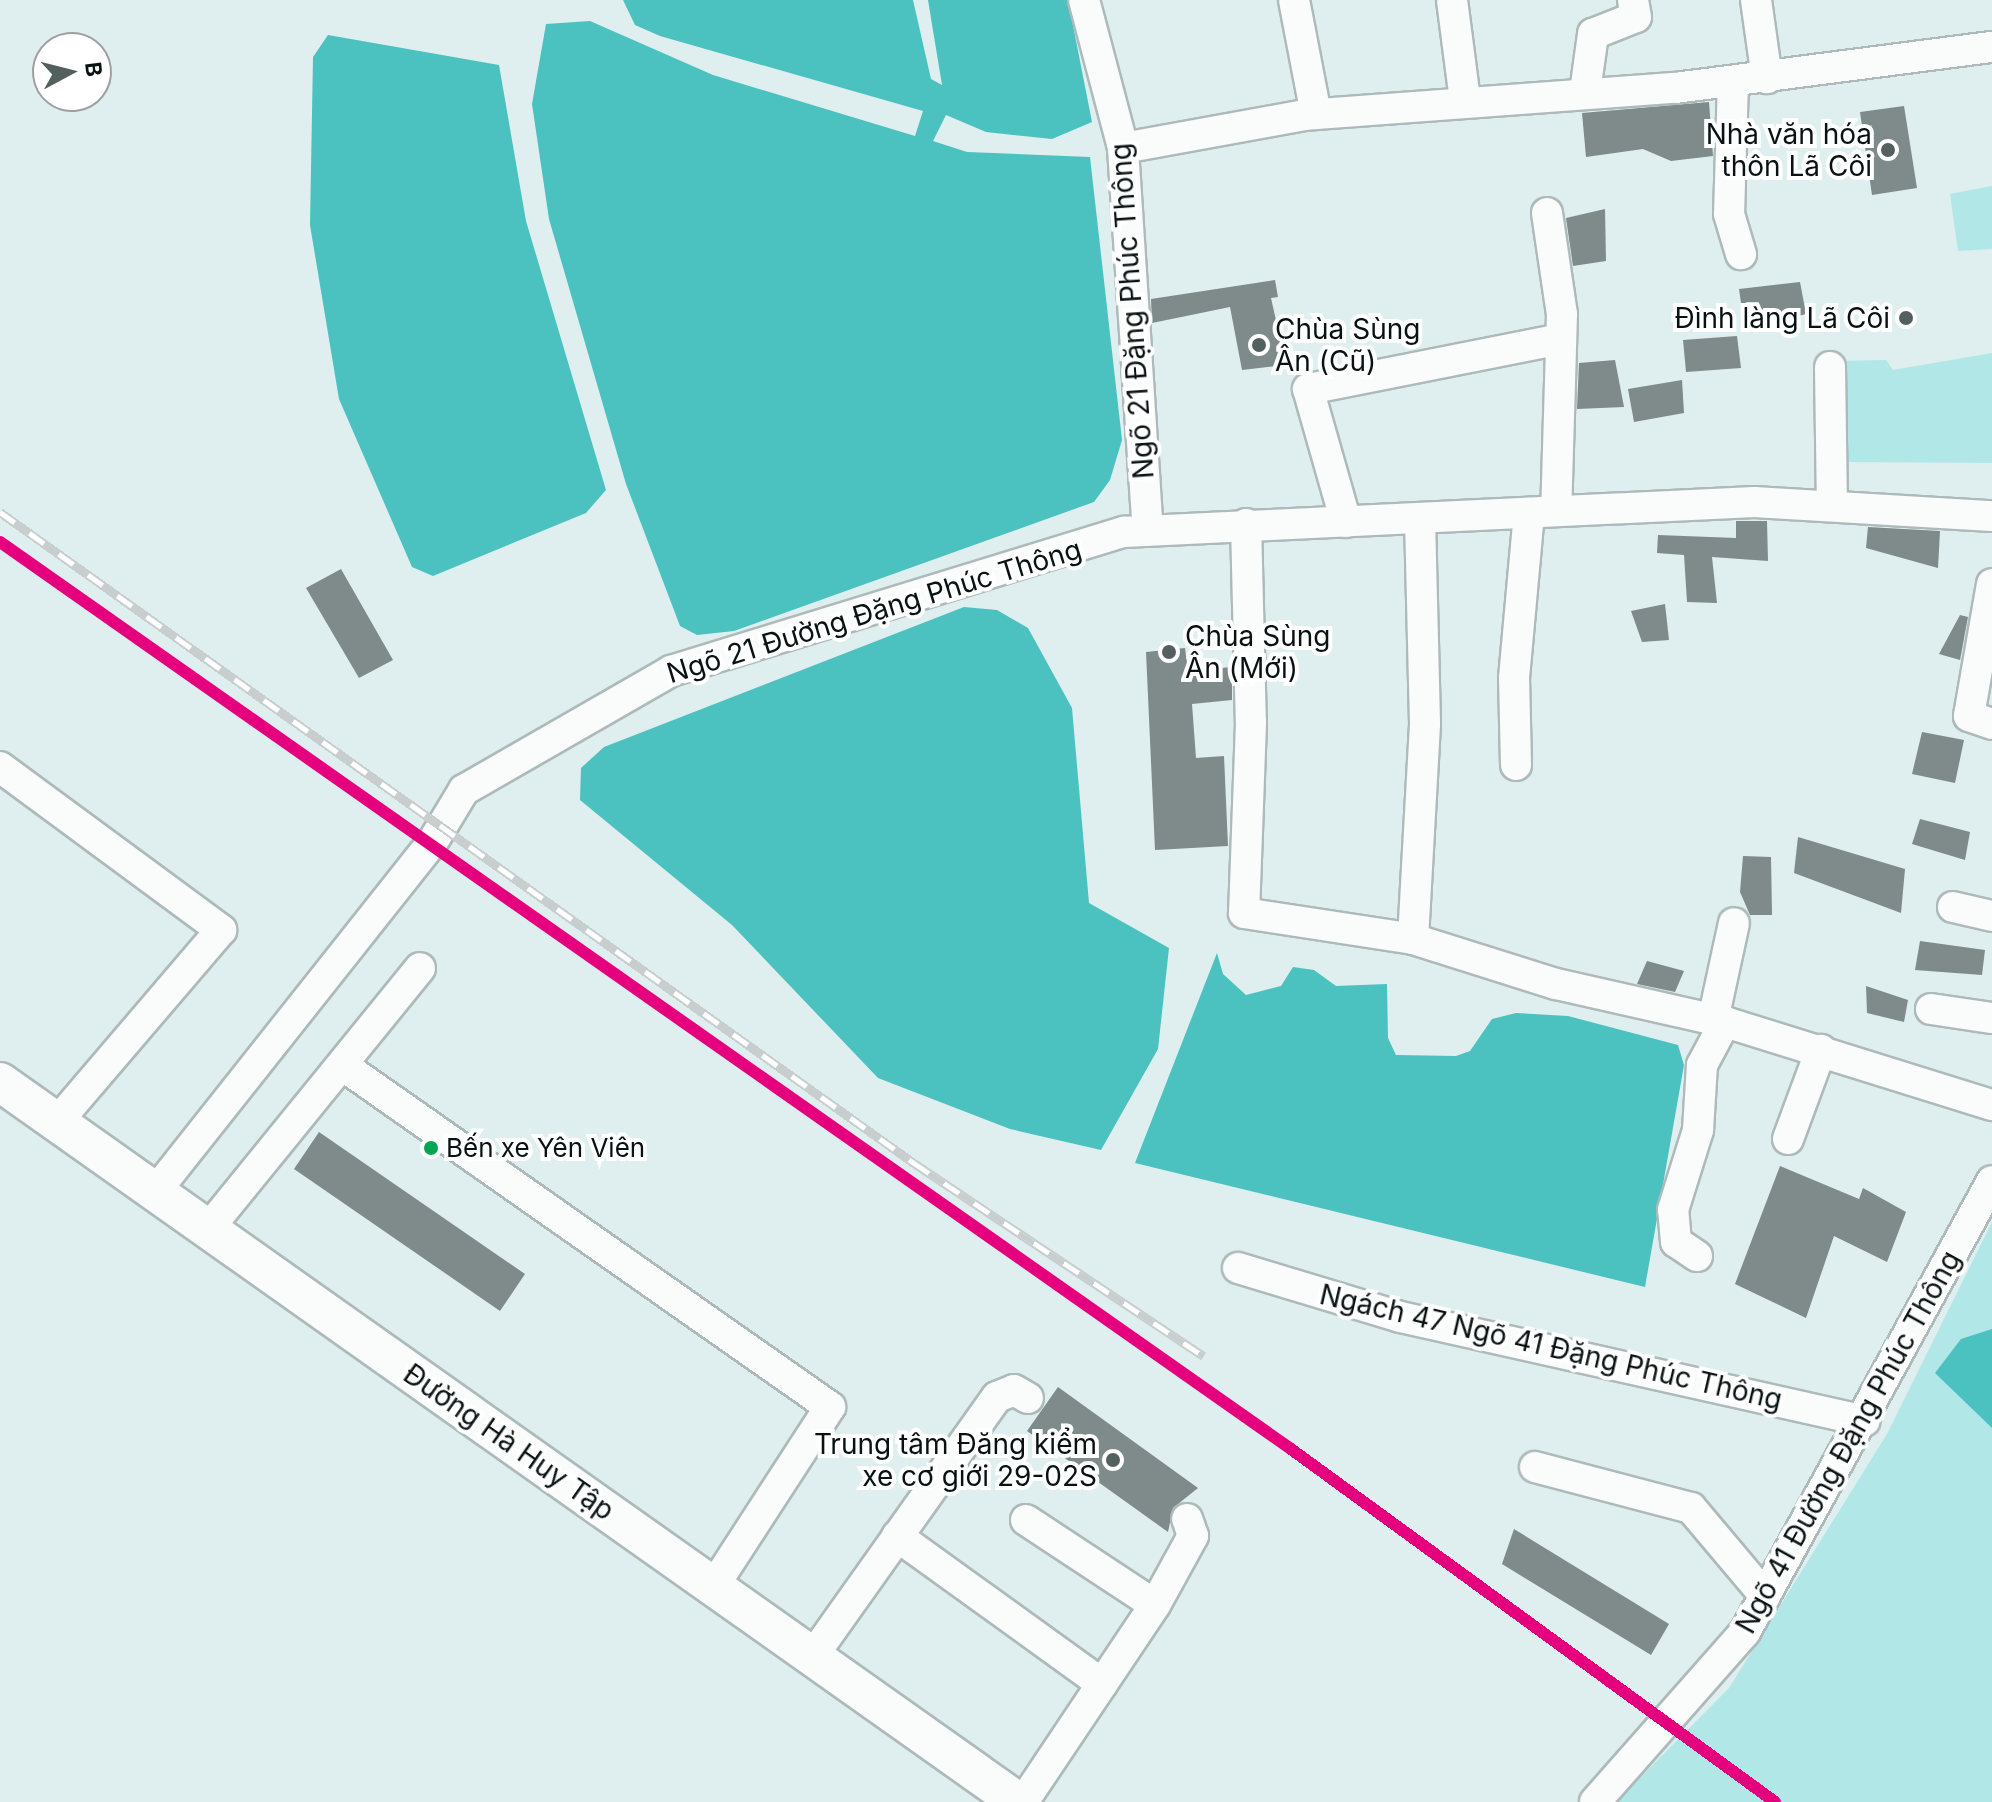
<!DOCTYPE html>
<html>
<head>
<meta charset="utf-8">
<style>
	body { margin:0 }
	#map { position:relative; width:1992px; height:1802px; overflow:hidden; background:#dfeeee; font-family:Inter,sans-serif }
	div>[style] { position:absolute }
	.green>* { inset:0; background:#b1e7e6 }
	.water>* { inset:0; background:#4bc1c0 }
	.building>* { inset:0; background:#7f8a8a }
	.roads { filter:drop-shadow(2px 0 #aebaba) drop-shadow(-2px 0 #aebaba) drop-shadow(0 2px #aebaba) drop-shadow(0 -2px #aebaba) }
	.minor>* { height:30px; margin:-15px; padding:0 15px; transform-origin:15px; border-radius:15px; background:#fafcfc }
	.major>* { height:38px; margin:-19px; padding:0 19px; transform-origin:19px; border-radius:19px; background:#fafcfc }
	.rail>* { height:9px; margin-top:-4.5px; transform-origin:0; background:repeating-linear-gradient(90deg,#fff 0 18px,#c8cdcd 0 36px); box-sizing:border-box; border-block:2px solid #c8cdcd }
	.rail-1>* { height:12px; margin:-6px; padding:0 6px; transform-origin:6px; border-radius:6px; background:#e5007d }
	.dots>* { width:22px; height:22px; translate:-50% -50%; box-sizing:border-box; border:4px solid #fff; border-radius:50% }
	span { translate:-50% -50%; white-space:nowrap; text-align:center; line-height:1.15; -webkit-text-stroke:8px #fff; paint-order:stroke }
	.bus-label { font-size:26px; color:#091212 }
	.left { translate:0 -50%; text-align:left }
	.poi-label { font-size:28px; color:#091212 }
	.right { translate:-100% -50%; text-align:right }
	.street-label { font-size:28px; color:#091212 }
	.north { position:absolute; left:32px; top:32px; width:80px; height:80px; box-sizing:border-box; background:#fff; border:2px solid #9da0a0; border-radius:50%; rotate:83deg; font-size:22px; font-weight:700; line-height:32px; text-align:center; color:#091212 }
	.north::after { content:''; display:block; margin:auto; width:28px; height:36px; background:#545f5f; clip-path:polygon(50% 0,100% 100%,50% 72%,0 100%) }
</style>
</head>
<body>
<div id="map">
	<div class="green">
		<i style="clip-path:polygon(1992px 186px,1992px 249px,1958px 251px,1950px 194px)"></i>
		<i style="clip-path:polygon(1992px 353px,1992px 463px,1844px 462px,1842px 361px,1886px 360px,1893px 370px)"></i>
		<i style="clip-path:polygon(1992px 1222px,1992px 1802px,1616px 1802px,1729px 1688px,1887px 1434px)"></i>
	</div>
	<div class="water">
		<i style="clip-path:polygon(623px 0,913px 0,931px 79px,942px 85px,928px 0,1068px 0,1092px 122px,1052px 139px,986px 132px,946px 115px,933px 141px,967px 152px,1090px 157px,1122px 440px,1110px 480px,1094px 502px,734px 631px,697px 635px,680px 626px,626px 484px,549px 219px,532px 104px,546px 24px,590px 21px,713px 75px,915px 136px,923px 111px,660px 36px,635px 25px)"></i>
		<i style="clip-path:polygon(328px 35px,499px 65px,526px 221px,606px 490px,586px 513px,433px 576px,412px 567px,339px 399px,310px 225px,313px 57px)"></i>
		<i style="clip-path:polygon(964px 607px,997px 610px,1028px 628px,1072px 708px,1089px 903px,1169px 948px,1158px 1049px,1101px 1150px,1010px 1129px,878px 1078px,732px 925px,580px 800px,581px 768px,604px 747px)"></i>
		<i style="clip-path:polygon(1217px 953px,1223px 974px,1246px 995px,1281px 986px,1293px 967px,1314px 970px,1336px 986px,1387px 984px,1388px 1038px,1396px 1055px,1456px 1056px,1470px 1051px,1492px 1019px,1516px 1013px,1568px 1016px,1678px 1045px,1684px 1065px,1645px 1287px,1135px 1163px)"></i>
		<i style="clip-path:polygon(1992px 1329px,1992px 1428px,1935px 1373px,1961px 1339px)"></i>
	</div>
	<div class="building">
		<i style="clip-path:polygon(1709px 102px,1713px 156px,1671px 161px,1643px 149px,1586px 157px,1582px 113px)"></i>
		<i style="clip-path:polygon(1904px 106px,1917px 188px,1872px 195px,1860px 112px)"></i>
		<i style="clip-path:polygon(1605px 209px,1606px 261px,1573px 266px,1566px 218px)"></i>
		<i style="clip-path:polygon(1275px 280px,1278px 297px,1271px 298px,1286px 365px,1242px 370px,1230px 307px,1152px 323px,1151px 299px)"></i>
		<i style="clip-path:polygon(1800px 282px,1806px 314px,1745px 330px,1739px 289px)"></i>
		<i style="clip-path:polygon(1737px 336px,1741px 368px,1686px 372px,1683px 340px)"></i>
		<i style="clip-path:polygon(1615px 360px,1624px 407px,1577px 409px,1579px 363px)"></i>
		<i style="clip-path:polygon(1682px 380px,1684px 413px,1634px 422px,1628px 389px)"></i>
		<i style="clip-path:polygon(1736px 521px,1767px 521px,1768px 561px,1712px 557px,1717px 603px,1687px 602px,1684px 555px,1657px 553px,1658px 535px,1736px 538px)"></i>
		<i style="clip-path:polygon(1868px 527px,1940px 531px,1938px 568px,1866px 548px)"></i>
		<i style="clip-path:polygon(341px 569px,393px 660px,359px 678px,306px 588px)"></i>
		<i style="clip-path:polygon(1665px 604px,1669px 640px,1642px 642px,1631px 611px)"></i>
		<i style="clip-path:polygon(1960px 615px,1968px 617px,1960px 660px,1939px 654px)"></i>
		<i style="clip-path:polygon(1185px 648px,1188px 671px,1232px 667px,1232px 700px,1192px 704px,1196px 758px,1224px 756px,1228px 846px,1155px 850px,1146px 652px)"></i>
		<i style="clip-path:polygon(1922px 732px,1964px 740px,1955px 783px,1912px 774px)"></i>
		<i style="clip-path:polygon(1920px 819px,1970px 832px,1965px 860px,1912px 844px)"></i>
		<i style="clip-path:polygon(1798px 837px,1905px 869px,1901px 913px,1794px 873px)"></i>
		<i style="clip-path:polygon(1743px 856px,1771px 857px,1772px 915px,1750px 915px,1740px 892px)"></i>
		<i style="clip-path:polygon(1920px 941px,1985px 950px,1982px 975px,1915px 970px)"></i>
		<i style="clip-path:polygon(1647px 961px,1684px 971px,1675px 992px,1637px 984px)"></i>
		<i style="clip-path:polygon(1866px 986px,1908px 1000px,1904px 1022px,1867px 1013px)"></i>
		<i style="clip-path:polygon(319px 1132px,525px 1274px,500px 1311px,294px 1169px)"></i>
		<i style="clip-path:polygon(1780px 1166px,1859px 1199px,1863px 1188px,1906px 1212px,1887px 1262px,1834px 1236px,1806px 1318px,1735px 1284px)"></i>
		<i style="clip-path:polygon(1058px 1387px,1198px 1488px,1173px 1508px,1168px 1532px,1027px 1431px)"></i>
		<i style="clip-path:polygon(1514px 1529px,1669px 1624px,1651px 1655px,1502px 1564px)"></i>
	</div>
	<div class="roads">
		<div class="minor">
			<i style="left:1084px;top:0;width:153px;rotate:75.2deg"></i>
			<i style="left:1123px;top:148px;width:383px;rotate:86.3deg"></i>
			<i style="left:1294px;top:0;width:116px;rotate:79.1deg"></i>
			<i style="left:1452px;top:0;width:101px;rotate:82.6deg"></i>
			<i style="left:1756px;top:0;width:79px;rotate:82deg"></i>
			<i style="left:1733px;top:81px;width:133px;rotate:91.7deg"></i>
			<i style="left:1729px;top:214px;width:42px;rotate:73.3deg"></i>
			<i style="left:1585px;top:92px;width:59px;rotate:-82.1deg"></i>
			<i style="left:1593px;top:34px;width:46px;rotate:-21.6deg"></i>
			<i style="left:1636px;top:17px;width:17px;rotate:-100deg"></i>
			<i style="left:1123px;top:148px;width:184px;rotate:-10.3deg"></i>
			<i style="left:1304px;top:115px;width:372px;rotate:-4.2deg"></i>
			<i style="left:1675px;top:88px;width:320px;rotate:-7.4deg"></i>
			<i style="left:1547px;top:213px;width:102px;rotate:81.6deg"></i>
			<i style="left:1562px;top:314px;width:197px;rotate:91.7deg"></i>
			<i style="left:1830px;top:367px;width:139px;rotate:89.2deg"></i>
			<i style="left:1346px;top:522px;width:138px;rotate:-105.9deg"></i>
			<i style="left:1308px;top:389px;width:253px;rotate:-11.2deg"></i>
			<i style="left:1246px;top:524px;width:199px;rotate:88.6deg"></i>
			<i style="left:1251px;top:723px;width:190px;rotate:92.1deg"></i>
			<i style="left:1244px;top:913px;width:171px;rotate:8.7deg"></i>
			<i style="left:1413px;top:939px;width:150px;rotate:17.5deg"></i>
			<i style="left:1556px;top:984px;width:173px;rotate:12.7deg"></i>
			<i style="left:1725px;top:1022px;width:280px;rotate:17.3deg"></i>
			<i style="left:1992px;top:584px;width:134px;rotate:99.9deg"></i>
			<i style="left:1969px;top:716px;width:24px;rotate:19deg"></i>
			<i style="left:1516px;top:765px;width:87px;rotate:-91.3deg"></i>
			<i style="left:1514px;top:678px;width:166px;rotate:-84.8deg"></i>
			<i style="left:0;top:767px;width:275px;rotate:36.4deg"></i>
			<i style="left:221px;top:930px;width:253px;rotate:130.5deg"></i>
			<i style="left:1953px;top:907px;width:40px;rotate:13deg"></i>
			<i style="left:1413px;top:939px;width:216px;rotate:-86.8deg"></i>
			<i style="left:1425px;top:723px;width:205px;rotate:-91.4deg"></i>
			<i style="left:1931px;top:1009px;width:62px;rotate:8.4deg"></i>
			<i style="left:1713px;top:1020px;width:99px;rotate:-77.8deg"></i>
			<i style="left:342px;top:1065px;width:596px;rotate:35.02deg"></i>
			<i style="left:830px;top:1407px;width:215px;rotate:123deg"></i>
			<i style="left:1788px;top:1139px;width:95px;rotate:-69.7deg"></i>
			<i style="left:155px;top:1192px;width:446px;rotate:-51.6deg"></i>
			<i style="left:432px;top:843px;width:62px;rotate:-58.9deg"></i>
			<i style="left:464px;top:790px;width:239px;rotate:-29.9deg"></i>
			<i style="left:671px;top:671px;width:474px;rotate:-17.1deg"></i>
			<i style="left:1124px;top:532px;width:631px;rotate:-2.73deg"></i>
			<i style="left:1754px;top:502px;width:238px;rotate:3.4deg"></i>
			<i style="left:208px;top:1229px;width:336px;rotate:-50.9deg"></i>
			<i style="left:1697px;top:1256px;width:25px;rotate:-146deg"></i>
			<i style="left:1676px;top:1242px;width:32px;rotate:-95deg"></i>
			<i style="left:1673px;top:1210px;width:84px;rotate:-72.6deg"></i>
			<i style="left:1698px;top:1130px;width:65px;rotate:-86.5deg"></i>
			<i style="left:1702px;top:1065px;width:49px;rotate:-61.9deg"></i>
			<i style="left:1238px;top:1268px;width:169px;rotate:16.8deg"></i>
			<i style="left:1400px;top:1317px;width:476px;rotate:12.6deg"></i>
			<i style="left:1535px;top:1467px;width:161px;rotate:14.7deg"></i>
			<i style="left:1691px;top:1508px;width:115px;rotate:49.9deg"></i>
			<i style="left:1026px;top:1520px;width:154px;rotate:33.4deg"></i>
			<i style="left:897px;top:1536px;width:253px;rotate:35.8deg"></i>
			<i style="left:812px;top:1657px;width:319px;rotate:-54.6deg"></i>
			<i style="left:997px;top:1397px;width:18px;rotate:-22deg"></i>
			<i style="left:1014px;top:1390px;width:16px;rotate:30deg"></i>
			<i style="left:1023px;top:1802px;width:237px;rotate:-56.2deg"></i>
			<i style="left:1155px;top:1605px;width:79px;rotate:-61.2deg"></i>
			<i style="left:1193px;top:1536px;width:18px;rotate:-109deg"></i>
			<i style="left:1595px;top:1802px;width:227px;rotate:-48.6deg"></i>
			<i style="left:1745px;top:1632px;width:514px;rotate:-61.29deg"></i>
		</div>
		<div class="major">
			<i style="left:0;top:1082px;width:1247px;rotate:35.27deg"></i>
		</div>
	</div>
	<div class="rail">
		<i style="left:0;top:512px;width:1122px;rotate:35.46deg"></i>
		<i style="left:914px;top:1163px;width:348px;rotate:33.7deg"></i>
	</div>
	<div class="rail-1">
		<i style="left:0;top:542px;width:1578px;rotate:35.09deg"></i>
		<i style="left:1291px;top:1449px;width:599px;rotate:36.1deg"></i>
	</div>
	<div class="dots">
		<i style="left:1888px;top:150px;background:#545f5f"></i>
		<i style="left:1906px;top:318px;background:#545f5f"></i>
		<i style="left:1259px;top:345px;background:#545f5f"></i>
		<i style="left:1169px;top:652px;background:#545f5f"></i>
		<i style="left:431px;top:1148px;background:#00a651"></i>
		<i style="left:1113px;top:1460px;background:#545f5f"></i>
	</div>
	<div class="bus-label">
		<span class="left" style="left:446px;top:1148px">Bến xe Yên Viên</span>
	</div>
	<div class="poi-label">
		<span class="right" style="left:1872px;top:150px">Nhà văn hóa<br>thôn Lã Côi</span>
		<span class="right" style="left:1890px;top:318px">Đình làng Lã Côi</span>
		<span class="left" style="left:1275px;top:345px">Chùa Sùng<br>Ân (Cũ)</span>
		<span class="left" style="left:1185px;top:652px">Chùa Sùng<br>Ân (Mới)</span>
		<span class="right" style="left:1097px;top:1460px">Trung tâm Đăng kiểm<br>xe cơ giới 29-02S</span>
	</div>
	<div class="street-label">
		<span style="left:1132px;top:311px;rotate:-94deg">Ngõ 21 Đặng Phúc Thông</span>
		<span style="left:874px;top:611px;rotate:-17deg">Ngõ 21 Đường Đặng Phúc Thông</span>
		<span style="left:1551px;top:1347px;rotate:13deg">Ngách 47 Ngõ 41 Đặng Phúc Thông</span>
		<span style="left:509px;top:1442px;rotate:35deg">Đường Hà Huy Tập</span>
		<span style="left:1848px;top:1442px;rotate:-61deg">Ngõ 41 Đường Đặng Phúc Thông</span>
	</div>
	<div class="north">B</div>
</div>
</body>
</html>
